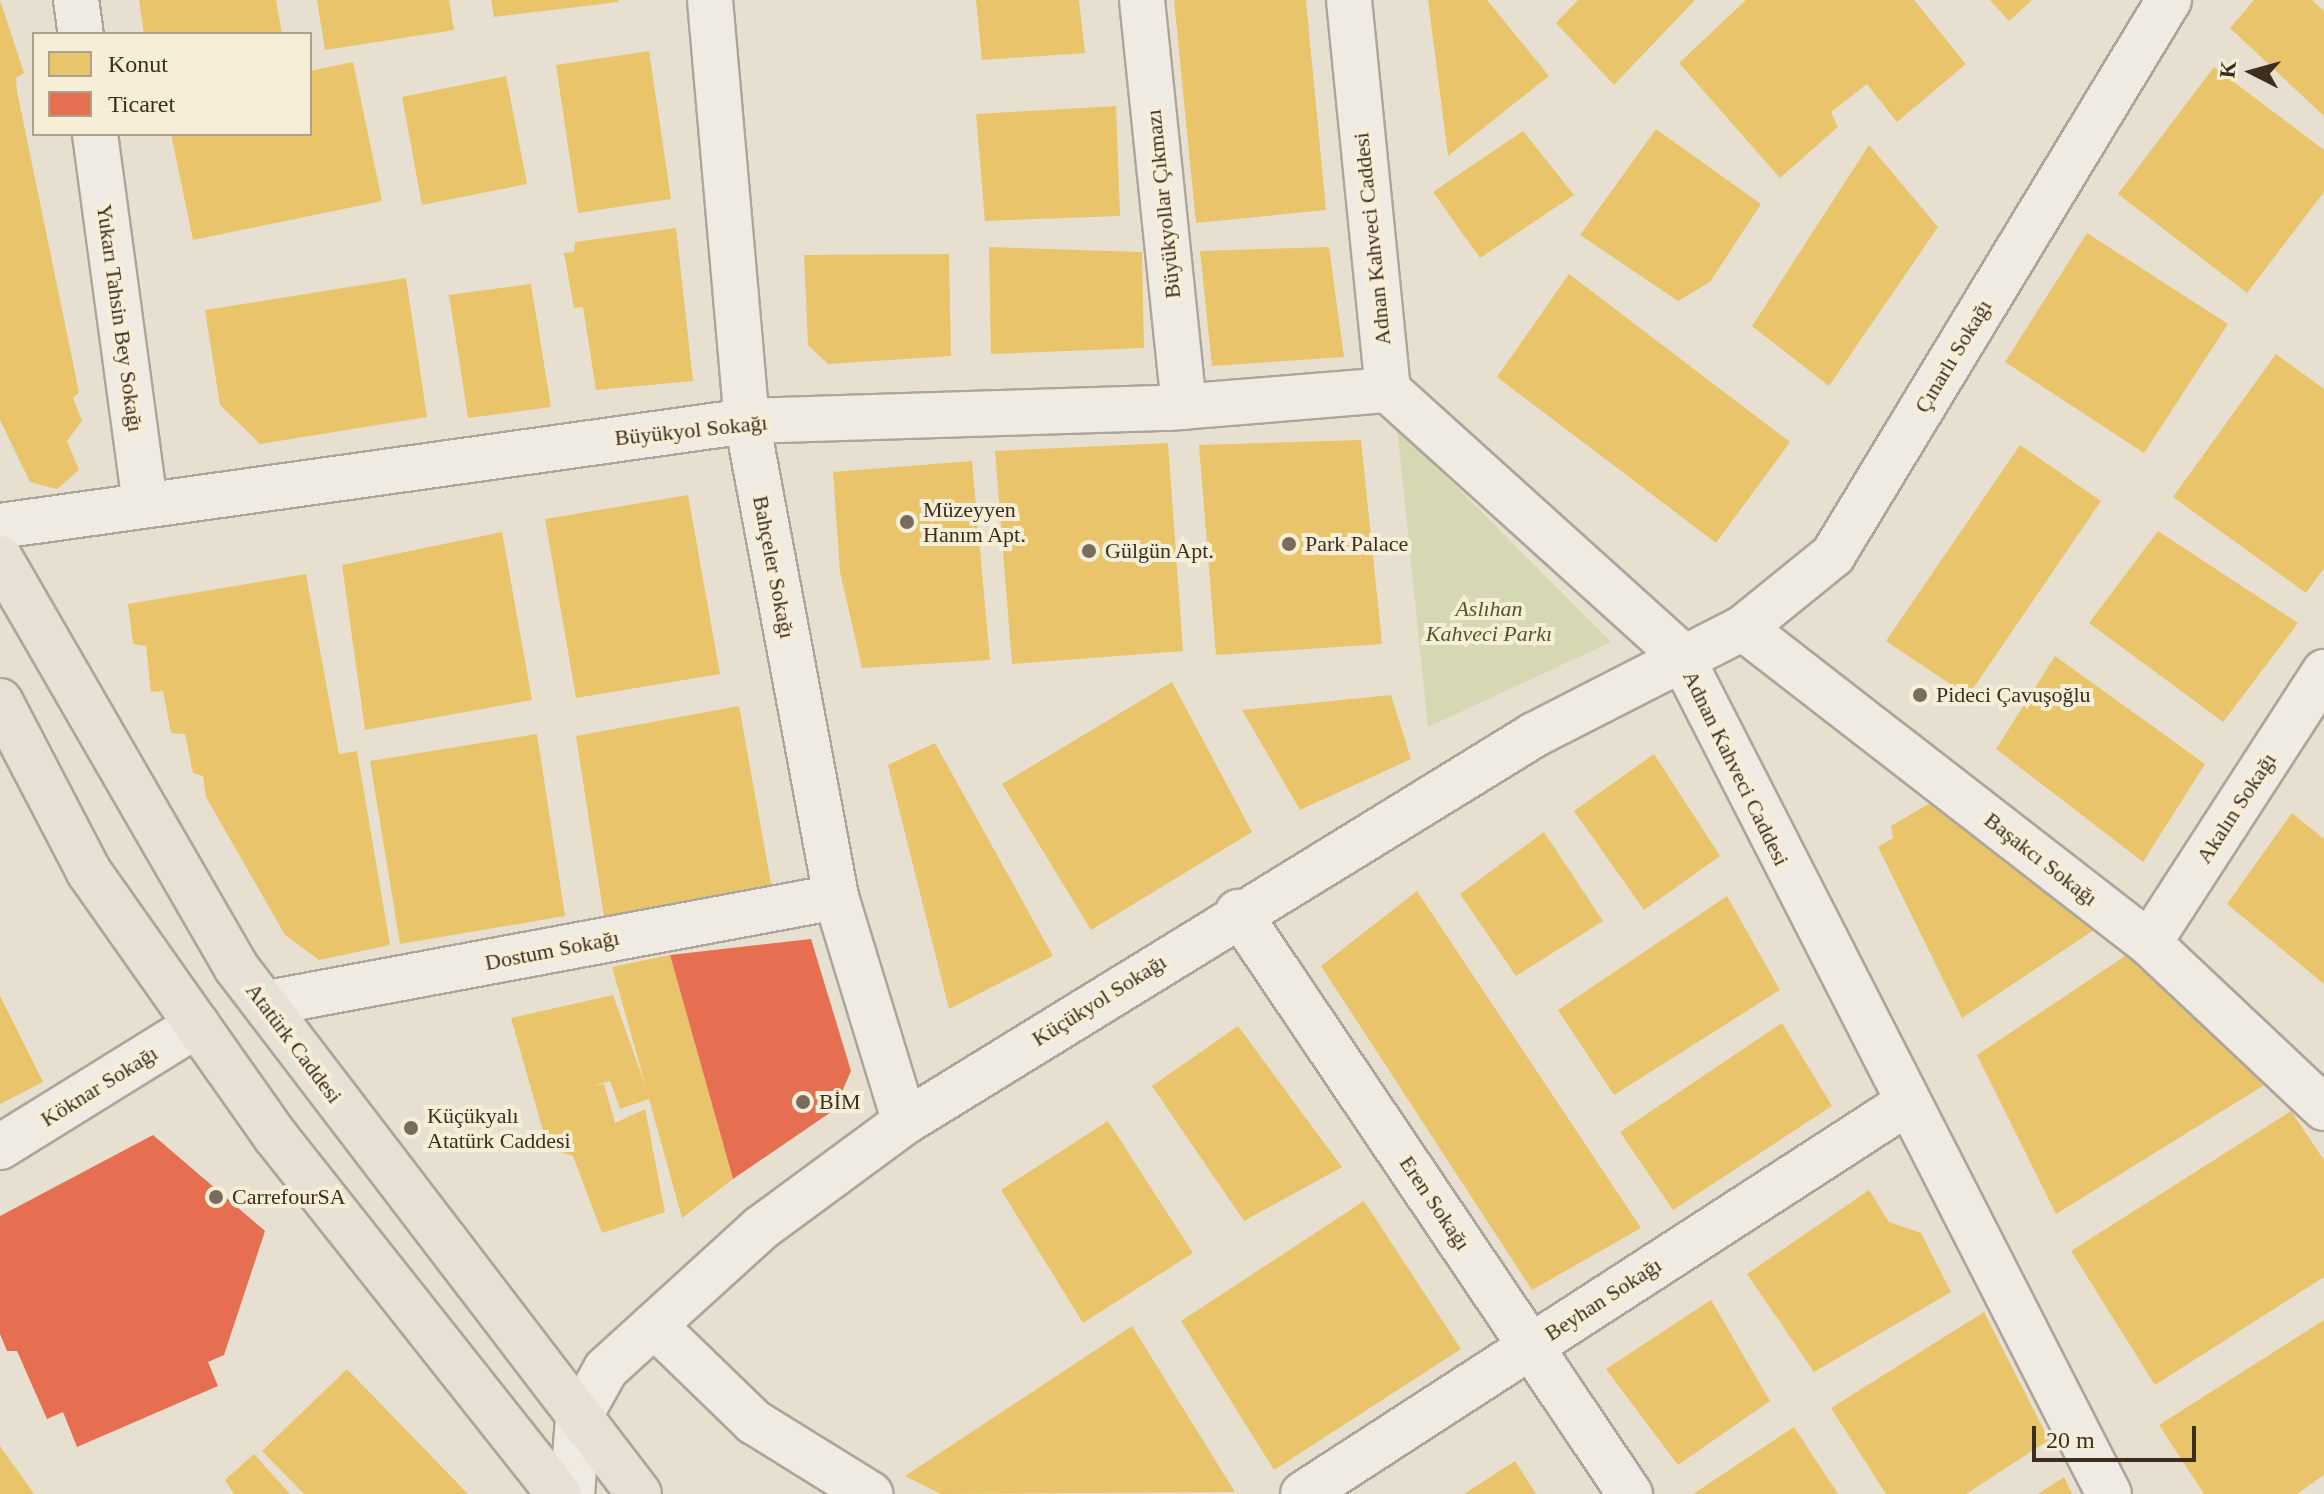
<!DOCTYPE html>
<html>
<head>
<meta charset="utf-8">
<style>
	body { margin:0 }
	#map { position:relative; width:2324px; height:1494px; overflow:hidden; background:#e7e0d1; font-family:Georgia,serif }
	div>[style] { position:absolute }
	.green>* { inset:0; background:#d6d7b3 }
	.homes>* { inset:0; background:#e9c46a }
	.shops>* { inset:0; background:#e76f51 }
	.roads { filter:drop-shadow(2px 0 #ada599) drop-shadow(-2px 0 #ada599) drop-shadow(0 2px #ada599) drop-shadow(0 -2px #ada599) }
	.street>* { height:44px; margin:-22px; padding:0 22px; transform-origin:22px; border-radius:22px; background:#efebe3 }
	.secondary>* { height:44px; margin:-22px; padding:0 22px; transform-origin:22px; border-radius:22px; background:#efebe3 }
	.primary>* { height:44px; margin:-22px; padding:0 22px; transform-origin:22px; border-radius:22px; background:#e6e1d4 }
	.dots>* { width:22px; height:22px; translate:-50% -50%; box-sizing:border-box; border:4px solid #f7eed8; border-radius:50% }
	span { translate:-50% -50%; white-space:nowrap; text-align:center; line-height:1.15; -webkit-text-stroke:8px #f7eed8; paint-order:stroke }
	.street-label { font-size:22px; color:#3d2e20 }
	.poi-label { font-size:22px; color:#3d2e20 }
	.left { translate:0 -50%; text-align:left }
	.park-label { font-size:22px; color:#4d5a26; font-style:italic }
	.legend { position:absolute; left:32px; top:32px; width:280px; height:104px; box-sizing:border-box; background:#f7eed8; border:2px solid #ada18e; margin:0; padding:10px 14px; list-style:none; font-size:24px; color:#3d2e20 }
	.legend li { display:flex; align-items:center; gap:16px; height:40px }
	.legend b { width:40px; border:2px solid #ada18e }
	.north { position:absolute; left:2212px; top:32px; width:80px; height:80px; -webkit-text-stroke:6px #f7eed8; paint-order:stroke; rotate:276deg; font-size:22px; font-weight:700; line-height:32px; text-align:center; color:#3d2e20 }
	.north::after { content:''; display:block; margin:auto; width:28px; height:36px; background:#3d2e20; clip-path:polygon(50% 0,100% 100%,50% 72%,0 100%) }
	.scale { position:absolute; left:2032px; top:1426px; width:164px; height:36px; box-sizing:border-box; border:4px solid #3d2e20; border-top:0; padding-left:10px; font-size:24px; line-height:28px; white-space:nowrap; color:#3d2e20; -webkit-text-stroke:6px #f7eed8; paint-order:stroke }
</style>
</head>
<body>
<div id="map">
	<div class="green">
		<i style="clip-path:polygon(1397px 427px,1611px 642px,1428px 727px)"></i>
	</div>
	<div class="homes">
		<i style="clip-path:polygon(0 0,24px 73px,16px 78px,17px 91px,79px 392px,73px 398px,82px 421px,67px 441px,79px 470px,57px 489px,30px 482px,0 420px)"></i>
		<i style="clip-path:polygon(139px 0,276px 0,282px 34px,144px 34px)"></i>
		<i style="clip-path:polygon(317px 0,449px 0,454px 30px,325px 50px)"></i>
		<i style="clip-path:polygon(491px 0,618px 0,618px 2px,494px 17px)"></i>
		<i style="clip-path:polygon(976px 0,1079px 0,1085px 53px,982px 60px)"></i>
		<i style="clip-path:polygon(1174px 0,1306px 0,1326px 210px,1196px 223px)"></i>
		<i style="clip-path:polygon(1428px 0,1487px 0,1549px 76px,1448px 156px)"></i>
		<i style="clip-path:polygon(1578px 0,1695px 0,1614px 85px,1556px 23px)"></i>
		<i style="clip-path:polygon(1746px 0,1914px 0,1966px 64px,1897px 122px,1867px 84px,1831px 112px,1838px 127px,1780px 178px,1679px 63px)"></i>
		<i style="clip-path:polygon(1990px 0,2032px 0,2009px 21px)"></i>
		<i style="clip-path:polygon(2254px 0,2312px 0,2324px 11px,2324px 116px,2230px 28px)"></i>
		<i style="clip-path:polygon(649px 51px,671px 199px,578px 213px,556px 65px)"></i>
		<i style="clip-path:polygon(353px 62px,382px 201px,193px 240px,171px 134px,310px 134px,310px 71px)"></i>
		<i style="clip-path:polygon(2214px 67px,2324px 150px,2324px 192px,2247px 293px,2118px 194px)"></i>
		<i style="clip-path:polygon(506px 76px,527px 184px,422px 205px,402px 97px)"></i>
		<i style="clip-path:polygon(1116px 106px,1120px 216px,985px 221px,976px 114px)"></i>
		<i style="clip-path:polygon(1656px 129px,1761px 204px,1710px 282px,1678px 301px,1580px 235px)"></i>
		<i style="clip-path:polygon(1523px 131px,1574px 195px,1480px 258px,1433px 192px)"></i>
		<i style="clip-path:polygon(1869px 145px,1938px 227px,1829px 386px,1752px 326px)"></i>
		<i style="clip-path:polygon(676px 228px,693px 381px,596px 390px,583px 307px,574px 308px,564px 253px,574px 252px,575px 242px)"></i>
		<i style="clip-path:polygon(2087px 233px,2228px 324px,2144px 453px,2005px 362px)"></i>
		<i style="clip-path:polygon(989px 247px,1142px 252px,1144px 348px,991px 354px)"></i>
		<i style="clip-path:polygon(1329px 247px,1344px 357px,1212px 366px,1200px 251px)"></i>
		<i style="clip-path:polygon(949px 254px,951px 356px,828px 364px,808px 345px,804px 255px)"></i>
		<i style="clip-path:polygon(1569px 274px,1790px 442px,1716px 543px,1497px 377px)"></i>
		<i style="clip-path:polygon(406px 278px,427px 417px,260px 444px,220px 405px,205px 310px)"></i>
		<i style="clip-path:polygon(531px 284px,551px 407px,468px 418px,449px 295px)"></i>
		<i style="clip-path:polygon(2276px 354px,2324px 389px,2324px 568px,2306px 593px,2173px 497px)"></i>
		<i style="clip-path:polygon(1361px 440px,1382px 644px,1216px 655px,1199px 445px)"></i>
		<i style="clip-path:polygon(1168px 443px,1183px 651px,1012px 664px,995px 451px)"></i>
		<i style="clip-path:polygon(2020px 445px,2101px 501px,1968px 696px,1886px 641px)"></i>
		<i style="clip-path:polygon(972px 461px,990px 660px,862px 668px,840px 572px,833px 472px)"></i>
		<i style="clip-path:polygon(688px 495px,720px 674px,576px 698px,545px 519px)"></i>
		<i style="clip-path:polygon(2158px 531px,2298px 623px,2223px 722px,2089px 623px)"></i>
		<i style="clip-path:polygon(502px 532px,532px 700px,365px 730px,342px 565px)"></i>
		<i style="clip-path:polygon(306px 574px,339px 754px,357px 751px,390px 945px,319px 960px,285px 935px,206px 797px,203px 776px,193px 773px,185px 734px,171px 733px,163px 691px,151px 692px,146px 646px,133px 644px,128px 604px)"></i>
		<i style="clip-path:polygon(2055px 656px,2205px 764px,2143px 862px,1996px 749px)"></i>
		<i style="clip-path:polygon(1172px 682px,1252px 832px,1091px 930px,1002px 784px)"></i>
		<i style="clip-path:polygon(1391px 695px,1411px 759px,1300px 810px,1242px 710px)"></i>
		<i style="clip-path:polygon(739px 706px,772px 889px,604px 917px,576px 736px)"></i>
		<i style="clip-path:polygon(537px 734px,565px 916px,400px 944px,370px 761px)"></i>
		<i style="clip-path:polygon(935px 743px,1053px 956px,949px 1009px,888px 765px)"></i>
		<i style="clip-path:polygon(1654px 754px,1720px 856px,1644px 910px,1574px 811px)"></i>
		<i style="clip-path:polygon(1942px 796px,2094px 930px,1962px 1018px,1878px 847px,1893px 838px,1891px 826px)"></i>
		<i style="clip-path:polygon(2292px 813px,2324px 839px,2324px 984px,2227px 904px)"></i>
		<i style="clip-path:polygon(1544px 832px,1603px 921px,1516px 976px,1460px 894px)"></i>
		<i style="clip-path:polygon(1417px 891px,1641px 1228px,1532px 1290px,1321px 966px)"></i>
		<i style="clip-path:polygon(1727px 896px,1780px 990px,1614px 1095px,1558px 1010px)"></i>
		<i style="clip-path:polygon(2128px 954px,2266px 1084px,2056px 1214px,1977px 1055px)"></i>
		<i style="clip-path:polygon(670px 955px,733px 1179px,682px 1218px,649px 1099px,620px 1109px,610px 1081px,593px 1086px,604px 1084px,615px 1123px,645px 1109px,665px 1212px,602px 1233px,573px 1156px,548px 1148px,511px 1018px,613px 995px,646px 1087px,612px 967px)"></i>
		<i style="clip-path:polygon(0 996px,43px 1082px,0 1104px)"></i>
		<i style="clip-path:polygon(1782px 1023px,1832px 1106px,1673px 1210px,1620px 1132px)"></i>
		<i style="clip-path:polygon(1238px 1026px,1342px 1167px,1244px 1221px,1152px 1086px)"></i>
		<i style="clip-path:polygon(2291px 1111px,2324px 1160px,2324px 1277px,2155px 1385px,2071px 1251px)"></i>
		<i style="clip-path:polygon(1108px 1121px,1193px 1253px,1083px 1323px,1001px 1190px)"></i>
		<i style="clip-path:polygon(1869px 1190px,1889px 1222px,1921px 1233px,1951px 1292px,1814px 1372px,1747px 1274px)"></i>
		<i style="clip-path:polygon(1364px 1201px,1461px 1349px,1274px 1470px,1181px 1321px)"></i>
		<i style="clip-path:polygon(1711px 1300px,1770px 1401px,1678px 1465px,1606px 1369px)"></i>
		<i style="clip-path:polygon(1984px 1312px,2049px 1440px,1966px 1494px,1886px 1494px,1831px 1408px)"></i>
		<i style="clip-path:polygon(2324px 1320px,2324px 1475px,2297px 1494px,2204px 1494px,2159px 1425px)"></i>
		<i style="clip-path:polygon(1132px 1326px,1235px 1492px,941px 1494px,905px 1476px)"></i>
		<i style="clip-path:polygon(347px 1369px,468px 1494px,304px 1494px,262px 1451px)"></i>
		<i style="clip-path:polygon(1794px 1427px,1838px 1494px,1693px 1494px)"></i>
		<i style="clip-path:polygon(0 1446px,34px 1494px,0 1494px)"></i>
		<i style="clip-path:polygon(254px 1454px,290px 1494px,234px 1494px,225px 1480px)"></i>
		<i style="clip-path:polygon(1515px 1461px,1536px 1494px,1464px 1494px)"></i>
		<i style="clip-path:polygon(2064px 1477px,2072px 1494px,2038px 1494px)"></i>
	</div>
	<div class="shops">
		<i style="clip-path:polygon(811px 939px,851px 1071px,834px 1110px,733px 1179px,670px 955px)"></i>
		<i style="clip-path:polygon(153px 1135px,265px 1231px,224px 1355px,208px 1362px,218px 1386px,77px 1447px,63px 1412px,47px 1419px,17px 1351px,7px 1351px,0 1334px,0 1216px)"></i>
	</div>
	<div class="roads">
		<div class="street">
			<i style="left:76px;top:0;width:34px;rotate:82deg"></i>
			<i style="left:710px;top:0;width:423px;rotate:85deg"></i>
			<i style="left:747px;top:421px;width:484px;rotate:79.4deg"></i>
			<i style="left:836px;top:897px;width:235px;rotate:73deg"></i>
			<i style="left:1142px;top:0;width:409px;rotate:84.1deg"></i>
			<i style="left:1349px;top:0;width:392px;rotate:84.3deg"></i>
			<i style="left:1388px;top:390px;width:394px;rotate:42.1deg"></i>
			<i style="left:1680px;top:654px;width:943px;rotate:62.95deg"></i>
			<i style="left:95px;top:134px;width:372px;rotate:82.3deg"></i>
			<i style="left:0;top:526px;width:754px;rotate:-8deg"></i>
			<i style="left:747px;top:421px;width:421px;rotate:-1.8deg"></i>
			<i style="left:1168px;top:408px;width:221px;rotate:-4.7deg"></i>
			<i style="left:1743px;top:628px;width:514px;rotate:37.81deg"></i>
			<i style="left:2149px;top:943px;width:241px;rotate:43.3deg"></i>
			<i style="left:1238px;top:912px;width:702px;rotate:56.04deg"></i>
			<i style="left:2149px;top:943px;width:323px;rotate:-57.1deg"></i>
			<i style="left:268px;top:1003px;width:578px;rotate:-10.57deg"></i>
			<i style="left:0;top:1147px;width:232px;rotate:-31.8deg"></i>
			<i style="left:658px;top:1329px;width:134px;rotate:44.1deg"></i>
			<i style="left:754px;top:1422px;width:137px;rotate:31.8deg"></i>
			<i style="left:578px;top:1419px;width:57px;rotate:-60.8deg"></i>
			<i style="left:606px;top:1369px;width:210px;rotate:-42.3deg"></i>
			<i style="left:761px;top:1228px;width:179px;rotate:-36.4deg"></i>
			<i style="left:905px;top:1122px;width:739px;rotate:-31.6deg"></i>
			<i style="left:1534px;top:735px;width:235px;rotate:-27.1deg"></i>
			<i style="left:1743px;top:628px;width:116px;rotate:-39deg"></i>
			<i style="left:1833px;top:555px;width:649px;rotate:-58.81deg"></i>
			<i style="left:1303px;top:1494px;width:716px;rotate:-32.91deg"></i>
		</div>
		<div class="secondary">
			<i style="left:572px;top:1494px;width:75px;rotate:-85.4deg"></i>
		</div>
		<div class="primary">
			<i style="left:0;top:558px;width:472px;rotate:60deg"></i>
			<i style="left:236px;top:967px;width:663px;rotate:52.59deg"></i>
			<i style="left:0;top:701px;width:193px;rotate:62.5deg"></i>
			<i style="left:89px;top:872px;width:324px;rotate:54.8deg"></i>
			<i style="left:276px;top:1137px;width:456px;rotate:51.6deg"></i>
		</div>
	</div>
	<div class="dots">
		<i style="left:907px;top:522px;background:#786c5e"></i>
		<i style="left:1289px;top:544px;background:#786c5e"></i>
		<i style="left:1089px;top:551px;background:#786c5e"></i>
		<i style="left:1920px;top:695px;background:#786c5e"></i>
		<i style="left:803px;top:1102px;background:#786c5e"></i>
		<i style="left:411px;top:1128px;background:#786c5e"></i>
		<i style="left:216px;top:1197px;background:#786c5e"></i>
	</div>
	<div class="street-label">
		<span style="left:1163px;top:204px;rotate:-96deg">Büyükyollar Çıkmazı</span>
		<span style="left:1372px;top:239px;rotate:-96deg">Adnan Kahveci Caddesi</span>
		<span style="left:120px;top:318px;rotate:82deg">Yukarı Tahsin Bey Sokağı</span>
		<span style="left:1953px;top:356px;rotate:-59deg">Çınarlı Sokağı</span>
		<span style="left:691px;top:430px;rotate:-6deg">Büyükyol Sokağı</span>
		<span style="left:774px;top:567px;rotate:79deg">Bahçeler Sokağı</span>
		<span style="left:1736px;top:768px;rotate:64deg">Adnan Kahveci Caddesi</span>
		<span style="left:2236px;top:808px;rotate:-57deg">Akalın Sokağı</span>
		<span style="left:2041px;top:859px;rotate:38deg">Başakcı Sokağı</span>
		<span style="left:552px;top:950px;rotate:-11deg">Dostum Sokağı</span>
		<span style="left:1099px;top:1000px;rotate:-32deg">Küçükyol Sokağı</span>
		<span style="left:294px;top:1043px;rotate:53deg">Atatürk Caddesi</span>
		<span style="left:99px;top:1086px;rotate:-32deg">Köknar Sokağı</span>
		<span style="left:1435px;top:1203px;rotate:56deg">Eren Sokağı</span>
		<span style="left:1603px;top:1299px;rotate:-33deg">Beyhan Sokağı</span>
	</div>
	<div class="poi-label">
		<span class="left" style="left:923px;top:522px">Müzeyyen<br>Hanım Apt.</span>
		<span class="left" style="left:1305px;top:544px">Park Palace</span>
		<span class="left" style="left:1105px;top:551px">Gülgün Apt.</span>
		<span class="left" style="left:1936px;top:695px">Pideci Çavuşoğlu</span>
		<span class="left" style="left:819px;top:1102px">BİM</span>
		<span class="left" style="left:427px;top:1128px">Küçükyalı<br>Atatürk Caddesi</span>
		<span class="left" style="left:232px;top:1197px">CarrefourSA</span>
	</div>
	<div class="park-label">
		<span style="left:1489px;top:621px">Aslıhan<br>Kahveci Parkı</span>
	</div>
	<ul class="legend">
	<li><b style="height:22px;background:#e9c46a"></b>Konut</li>
	<li><b style="height:22px;background:#e76f51"></b>Ticaret</li>
	</ul>
	<div class="north">K</div>
	<div class="scale">20 m</div>
</div>
</body>
</html>
